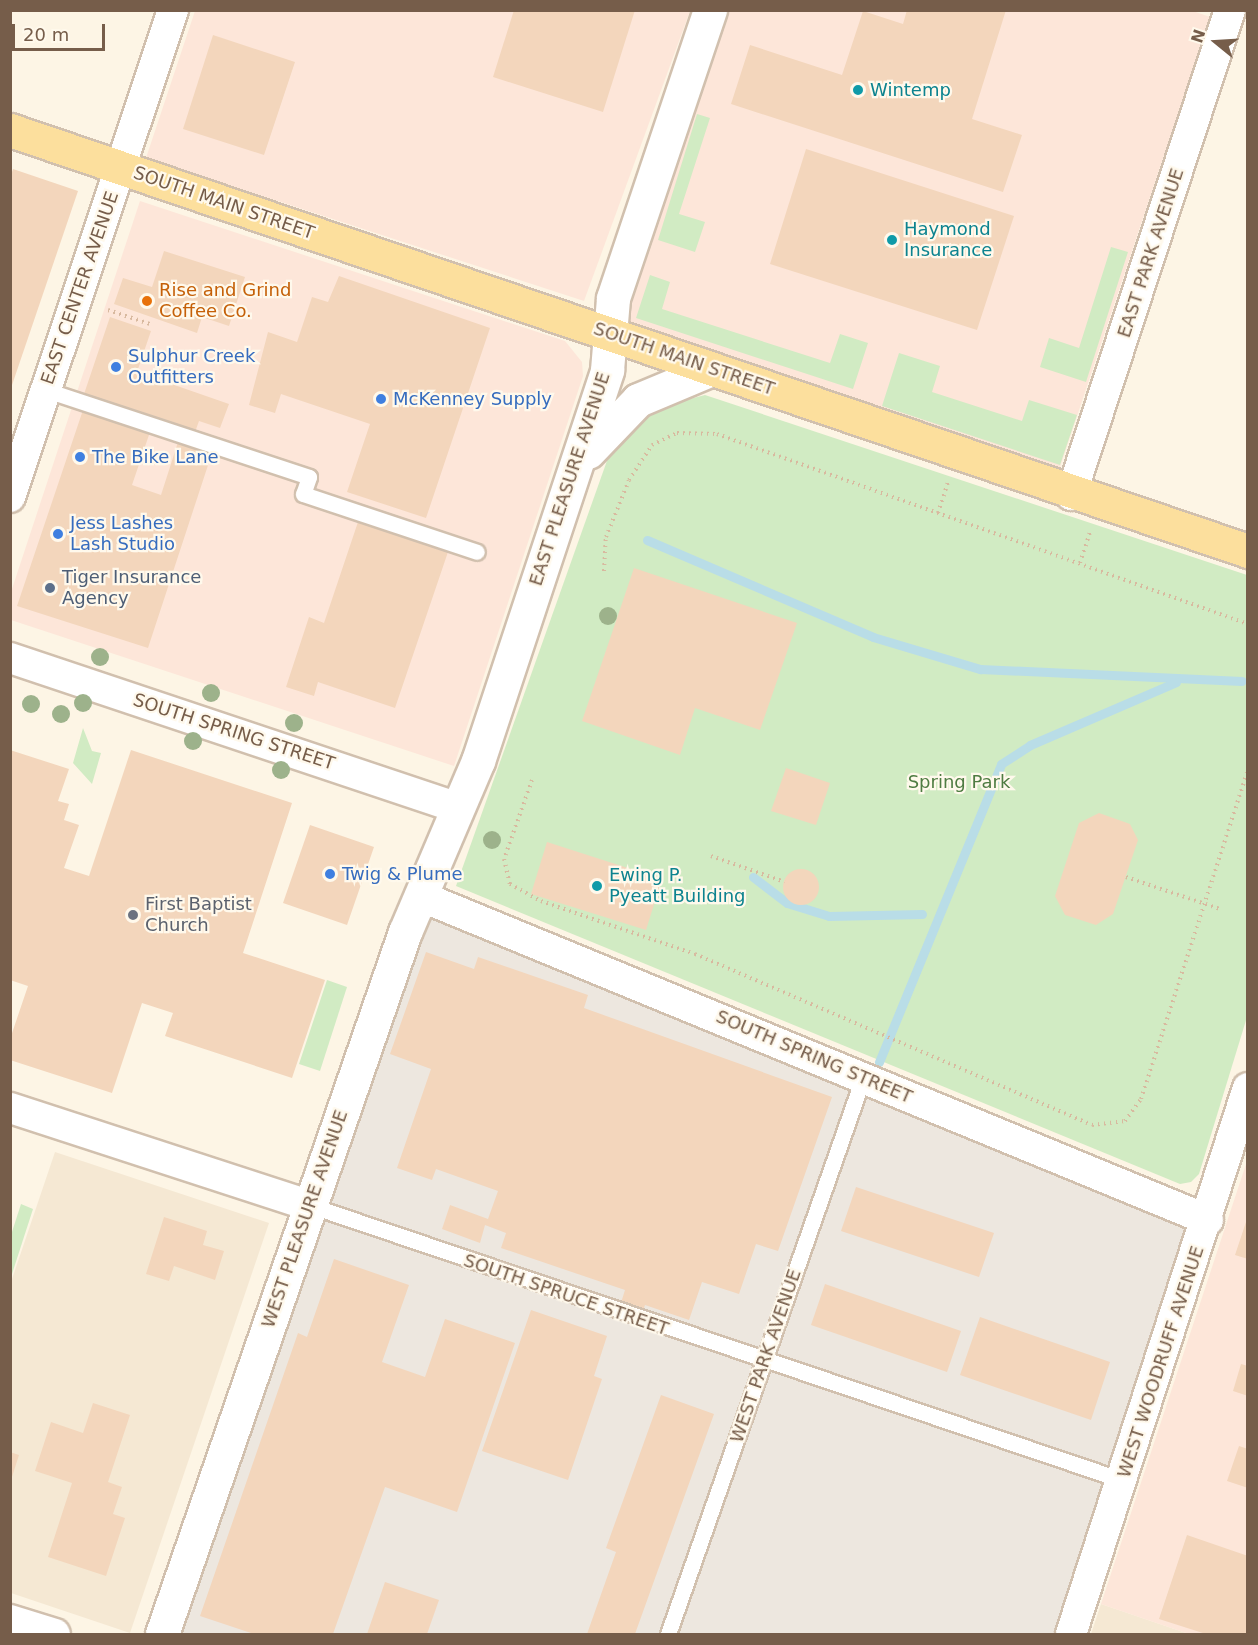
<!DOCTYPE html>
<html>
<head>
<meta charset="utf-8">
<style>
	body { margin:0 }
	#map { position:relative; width:1258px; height:1645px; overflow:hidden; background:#fdf5e5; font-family:"DejaVu Sans",sans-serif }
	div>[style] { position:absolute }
	.residential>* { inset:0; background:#f5e8d3 }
	.commercial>* { inset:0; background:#fde6d9 }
	.industrial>* { inset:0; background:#ede7df }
	.green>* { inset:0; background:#d1ebc3 }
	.stream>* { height:9px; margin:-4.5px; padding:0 4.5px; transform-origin:4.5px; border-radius:4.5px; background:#b9dde7 }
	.building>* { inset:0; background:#f3d6bc }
	.round { border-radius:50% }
	.path>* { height:4px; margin-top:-2px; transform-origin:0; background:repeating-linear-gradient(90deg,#d8b99f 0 1.5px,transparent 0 6px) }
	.roads { filter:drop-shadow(2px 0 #d1c0ae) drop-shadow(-2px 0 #d1c0ae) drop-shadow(0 2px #d1c0ae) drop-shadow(0 -2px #d1c0ae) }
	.service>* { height:15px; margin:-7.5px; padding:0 7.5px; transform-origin:7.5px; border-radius:7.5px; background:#fff }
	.minor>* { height:30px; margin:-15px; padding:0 15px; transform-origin:15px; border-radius:15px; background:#fff }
	.tertiary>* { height:33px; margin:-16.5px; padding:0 16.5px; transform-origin:16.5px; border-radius:16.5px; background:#fff }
	.primary>* { height:33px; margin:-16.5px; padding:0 16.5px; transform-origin:16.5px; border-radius:16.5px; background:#fcdf9d }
	.trees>* { width:18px; height:18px; margin:-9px; border-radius:50%; background:#9db28b }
	.dots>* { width:16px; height:16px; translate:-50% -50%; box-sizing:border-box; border:3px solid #fff9ec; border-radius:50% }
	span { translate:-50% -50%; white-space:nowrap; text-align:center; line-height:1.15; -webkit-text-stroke:4.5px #fff9ec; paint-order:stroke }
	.culture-label { font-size:18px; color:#0d838f }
	.left { translate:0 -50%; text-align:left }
	.street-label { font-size:18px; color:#765d4a }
	.food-label { font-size:18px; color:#c56008 }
	.shop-label { font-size:18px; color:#366cbe }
	.service-label { font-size:18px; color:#4e5e75 }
	.park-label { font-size:18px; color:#4f7c42 }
	.worship-label { font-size:18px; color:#5b616d }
	.frame { position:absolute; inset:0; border:12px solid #765d4a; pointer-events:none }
	.north { position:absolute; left:1186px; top:12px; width:60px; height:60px; -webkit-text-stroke:4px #fff9ec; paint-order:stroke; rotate:288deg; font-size:16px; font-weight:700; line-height:24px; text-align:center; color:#765d4a }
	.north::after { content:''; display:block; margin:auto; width:21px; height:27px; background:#765d4a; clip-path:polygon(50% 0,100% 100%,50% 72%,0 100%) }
	.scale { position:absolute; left:12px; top:24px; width:93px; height:27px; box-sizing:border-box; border:3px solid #765d4a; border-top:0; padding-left:8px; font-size:18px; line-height:21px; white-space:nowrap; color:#765d4a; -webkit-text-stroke:4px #fff9ec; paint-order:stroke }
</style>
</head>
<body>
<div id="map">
	<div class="residential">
		<i style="clip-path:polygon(55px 1152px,269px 1223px,130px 1633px,11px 1593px,11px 1282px)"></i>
		<i style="clip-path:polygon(1101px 1604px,1189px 1634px,1091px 1634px)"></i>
	</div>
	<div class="commercial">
		<i style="clip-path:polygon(1190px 10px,1210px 17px,1059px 470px,622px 324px,726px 11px)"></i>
		<i style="clip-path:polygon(195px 11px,690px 11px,584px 301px,146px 158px)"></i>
		<i style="clip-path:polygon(140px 201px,565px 341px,582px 362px,583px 376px,454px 766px,11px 620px,11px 592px)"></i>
		<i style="clip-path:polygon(1247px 1161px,1247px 1634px,1189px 1634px,1101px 1604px)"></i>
	</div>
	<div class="industrial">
		<i style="clip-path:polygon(426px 912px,1196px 1223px,1057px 1634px,182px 1634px)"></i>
	</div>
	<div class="green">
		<i style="clip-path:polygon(697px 114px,710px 118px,679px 214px,705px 222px,695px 252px,658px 240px)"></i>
		<i style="clip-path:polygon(1111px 247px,1128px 252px,1086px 382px,1040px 367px,1049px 338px,1079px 348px)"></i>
		<i style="clip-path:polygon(650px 275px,670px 282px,662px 309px,830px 363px,840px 334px,868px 343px,853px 389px,636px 318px)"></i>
		<i style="clip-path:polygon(899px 353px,940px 366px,932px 392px,1022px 421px,1029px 400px,1077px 415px,1060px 465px,882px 406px)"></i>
		<i style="clip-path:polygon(705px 395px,1247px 575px,1247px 1017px,1199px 1174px,1191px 1182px,1180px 1184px,456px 886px,614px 441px,648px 410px)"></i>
		<i style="clip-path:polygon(83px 728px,92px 751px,101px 753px,92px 784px,73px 763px)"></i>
		<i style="clip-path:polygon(327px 980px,347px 987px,320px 1071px,299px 1064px)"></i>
		<i style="clip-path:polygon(21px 1204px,33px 1209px,11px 1277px,11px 1235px)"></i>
	</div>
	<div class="stream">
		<i style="left:647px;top:540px;width:246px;rotate:23.2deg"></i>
		<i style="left:873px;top:637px;width:112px;rotate:16.7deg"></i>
		<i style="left:980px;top:669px;width:262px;rotate:2.6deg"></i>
		<i style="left:753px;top:877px;width:43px;rotate:37.4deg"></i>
		<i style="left:787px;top:903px;width:44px;rotate:17.2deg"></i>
		<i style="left:829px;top:916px;width:93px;rotate:-1.2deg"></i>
		<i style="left:879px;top:1062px;width:322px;rotate:-67.7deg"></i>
		<i style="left:1001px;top:764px;width:35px;rotate:-33deg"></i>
		<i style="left:1030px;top:745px;width:159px;rotate:-23.3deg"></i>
	</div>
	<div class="building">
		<i style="clip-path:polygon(514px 10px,635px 10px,603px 112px,493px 77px)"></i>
		<i style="clip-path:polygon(907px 10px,1006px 10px,972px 119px,1022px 135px,1003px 192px,731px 104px,750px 45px,842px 75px,863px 11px,903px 24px)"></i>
		<i style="clip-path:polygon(213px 35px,295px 62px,264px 155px,183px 129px)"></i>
		<i style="clip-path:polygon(806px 149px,1014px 216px,977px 330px,770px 264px)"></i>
		<i style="clip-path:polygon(13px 169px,78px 191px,11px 388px,10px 178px)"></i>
		<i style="clip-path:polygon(164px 251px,245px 277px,229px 326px,202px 317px,197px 333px,114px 304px,123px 278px,152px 287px)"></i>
		<i style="clip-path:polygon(339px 276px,490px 328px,426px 518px,347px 492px,370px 424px,281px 394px,275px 413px,249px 405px,268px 332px,297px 342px,312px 297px,328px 302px)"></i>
		<i style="clip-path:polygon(110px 317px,151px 331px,137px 372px,229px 404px,220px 428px,199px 421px,194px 435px,83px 397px)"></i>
		<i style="clip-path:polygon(84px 407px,151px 429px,132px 485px,161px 495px,178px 442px,212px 453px,148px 648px,17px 606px)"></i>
		<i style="clip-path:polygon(359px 519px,449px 549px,395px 708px,318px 682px,314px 696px,286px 687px,309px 617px,324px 623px)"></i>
		<i style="clip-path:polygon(634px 568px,797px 623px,760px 730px,695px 708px,680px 755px,582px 721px)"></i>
		<i style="clip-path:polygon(10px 750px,69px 769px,58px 801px,69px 804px,64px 820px,79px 825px,64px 868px,89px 876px,131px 750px,292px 803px,243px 953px,325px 980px,292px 1078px,165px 1036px,173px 1013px,142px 1003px,112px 1093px,10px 1060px,10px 1039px,28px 986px,10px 980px)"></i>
		<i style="clip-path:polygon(786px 768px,830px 783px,816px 825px,771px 811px)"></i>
		<i style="clip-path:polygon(1099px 813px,1130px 824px,1138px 840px,1113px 914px,1096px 925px,1065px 915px,1055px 896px,1079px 823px)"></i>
		<i style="clip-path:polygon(310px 825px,374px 847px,347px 925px,283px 903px)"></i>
		<i style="clip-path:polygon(547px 842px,662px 879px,646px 930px,531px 894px)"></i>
		<i class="round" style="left:783px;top:869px;width:36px;height:36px"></i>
		<i style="clip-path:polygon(426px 952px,474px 969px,478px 957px,588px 995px,584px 1008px,832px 1097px,778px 1251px,756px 1244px,739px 1294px,702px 1282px,689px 1320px,645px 1305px,641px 1317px,619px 1309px,625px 1290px,501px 1248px,506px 1233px,485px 1225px,480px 1243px,442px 1229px,450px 1205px,488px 1219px,498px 1191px,436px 1169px,432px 1180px,397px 1168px,431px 1069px,390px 1054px)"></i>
		<i style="clip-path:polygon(856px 1187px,994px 1233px,979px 1277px,841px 1231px)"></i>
		<i style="clip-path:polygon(164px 1217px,207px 1231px,203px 1245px,224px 1251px,215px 1280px,174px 1266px,169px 1281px,146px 1274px)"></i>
		<i style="clip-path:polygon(1247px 1219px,1248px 1219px,1248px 1259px,1235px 1255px)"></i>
		<i style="clip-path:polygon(334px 1259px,409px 1285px,382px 1362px,425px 1377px,445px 1319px,515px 1343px,457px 1512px,385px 1487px,333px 1634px,254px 1634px,200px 1616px,298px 1333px,307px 1337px)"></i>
		<i style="clip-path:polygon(825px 1284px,961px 1331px,947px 1372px,811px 1325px)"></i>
		<i style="clip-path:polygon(531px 1310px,607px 1336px,594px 1376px,602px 1379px,568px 1480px,482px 1451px)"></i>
		<i style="clip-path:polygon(980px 1317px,1110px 1362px,1091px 1420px,960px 1375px)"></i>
		<i style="clip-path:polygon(1241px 1364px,1248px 1366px,1248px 1396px,1233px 1391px)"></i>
		<i style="clip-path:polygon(661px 1395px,714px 1414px,635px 1634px,587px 1634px,616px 1552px,606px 1548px)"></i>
		<i style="clip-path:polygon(93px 1403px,130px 1415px,108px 1482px,122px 1487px,113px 1514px,125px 1518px,106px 1576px,48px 1557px,72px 1483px,35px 1471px,51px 1422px,83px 1433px)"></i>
		<i style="clip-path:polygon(1239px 1446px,1248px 1449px,1248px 1488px,1227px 1481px)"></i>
		<i style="clip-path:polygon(10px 1452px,19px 1455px,11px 1480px,10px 1480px)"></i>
		<i style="clip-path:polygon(1187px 1535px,1248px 1556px,1248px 1634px,1206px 1634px,1159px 1619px)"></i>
		<i style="clip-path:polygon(385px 1582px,439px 1600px,427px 1634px,367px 1634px)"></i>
	</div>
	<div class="path">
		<i style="left:108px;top:310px;width:47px;rotate:18.4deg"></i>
		<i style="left:938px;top:513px;width:33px;rotate:-72deg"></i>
		<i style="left:1080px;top:563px;width:35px;rotate:-72deg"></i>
		<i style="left:604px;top:571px;width:34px;rotate:-87deg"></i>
		<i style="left:606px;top:537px;width:61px;rotate:-68deg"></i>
		<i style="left:629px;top:480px;width:42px;rotate:-56.7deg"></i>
		<i style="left:652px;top:445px;width:28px;rotate:-26deg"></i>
		<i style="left:677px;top:433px;width:40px;rotate:1.4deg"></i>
		<i style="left:717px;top:434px;width:564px;rotate:19.69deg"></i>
		<i style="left:532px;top:780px;width:84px;rotate:109.5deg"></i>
		<i style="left:504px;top:859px;width:26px;rotate:77deg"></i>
		<i style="left:510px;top:884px;width:35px;rotate:29deg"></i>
		<i style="left:541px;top:901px;width:163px;rotate:19deg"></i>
		<i style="left:695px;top:954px;width:432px;rotate:23.3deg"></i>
		<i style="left:1092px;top:1125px;width:33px;rotate:-7deg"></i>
		<i style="left:1125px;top:1121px;width:27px;rotate:-54deg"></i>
		<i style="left:1141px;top:1099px;width:347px;rotate:-72deg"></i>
		<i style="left:711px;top:856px;width:78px;rotate:19.4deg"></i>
		<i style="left:1126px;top:877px;width:99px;rotate:18.8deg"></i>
	</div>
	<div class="roads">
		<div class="service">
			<i style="left:46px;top:390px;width:277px;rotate:18.3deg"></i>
			<i style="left:309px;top:477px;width:18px;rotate:109deg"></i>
			<i style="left:303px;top:494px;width:183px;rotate:18.4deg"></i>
			<i style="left:309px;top:1205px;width:858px;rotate:18.69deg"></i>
			<i style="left:668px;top:1634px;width:589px;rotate:-70.67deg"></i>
		</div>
		<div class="minor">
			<i style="left:1071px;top:495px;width:510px;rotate:-71.85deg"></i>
			<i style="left:10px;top:497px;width:514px;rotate:-71.49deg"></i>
			<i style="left:10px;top:658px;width:472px;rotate:18.5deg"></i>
			<i style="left:420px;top:896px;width:852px;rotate:22.35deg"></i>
			<i style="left:10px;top:1108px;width:314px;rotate:18deg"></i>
			<i style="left:10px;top:1620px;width:47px;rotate:17.3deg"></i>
			<i style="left:1071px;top:1634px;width:574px;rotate:-72.04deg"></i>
		</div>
		<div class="tertiary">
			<i style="left:588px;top:452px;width:72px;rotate:-46.1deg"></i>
			<i style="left:638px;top:400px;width:80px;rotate:-22.7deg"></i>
			<i style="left:162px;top:1634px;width:743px;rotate:-70.91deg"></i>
			<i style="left:405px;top:932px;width:186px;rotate:-66.9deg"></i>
			<i style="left:478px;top:761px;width:412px;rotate:-71.7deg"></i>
			<i style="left:607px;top:370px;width:72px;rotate:-85.2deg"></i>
			<i style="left:613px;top:298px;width:304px;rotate:-71.4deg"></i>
		</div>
		<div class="primary">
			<i style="left:10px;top:130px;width:1308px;rotate:18.78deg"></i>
		</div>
	</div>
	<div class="trees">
		<i style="left:608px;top:616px"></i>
		<i style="left:100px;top:657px"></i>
		<i style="left:211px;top:693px"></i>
		<i style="left:83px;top:703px"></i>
		<i style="left:31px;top:704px"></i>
		<i style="left:61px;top:714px"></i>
		<i style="left:294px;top:723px"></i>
		<i style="left:193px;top:741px"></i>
		<i style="left:281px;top:770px"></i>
		<i style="left:492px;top:840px"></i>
	</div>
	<div class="dots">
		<i style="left:858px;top:90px;background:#0f9aa8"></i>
		<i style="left:892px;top:240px;background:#0f9aa8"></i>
		<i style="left:147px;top:301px;background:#e8710a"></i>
		<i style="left:116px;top:367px;background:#3f7fe0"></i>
		<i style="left:381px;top:399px;background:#3f7fe0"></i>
		<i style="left:80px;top:457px;background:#3f7fe0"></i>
		<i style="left:58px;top:534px;background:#3f7fe0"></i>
		<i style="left:50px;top:588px;background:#5c6f8a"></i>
		<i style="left:330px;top:874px;background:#3f7fe0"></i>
		<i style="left:597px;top:886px;background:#0f9aa8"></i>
		<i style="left:133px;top:915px;background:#6b7280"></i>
	</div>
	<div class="culture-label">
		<span class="left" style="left:870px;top:90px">Wintemp</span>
		<span class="left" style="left:904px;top:240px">Haymond<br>Insurance</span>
		<span class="left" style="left:609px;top:886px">Ewing P.<br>Pyeatt Building</span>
	</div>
	<div class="street-label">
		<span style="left:224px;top:203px;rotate:19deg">SOUTH MAIN STREET</span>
		<span style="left:1151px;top:253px;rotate:-72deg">EAST PARK AVENUE</span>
		<span style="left:80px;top:288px;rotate:-71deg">EAST CENTER AVENUE</span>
		<span style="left:684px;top:359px;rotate:19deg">SOUTH MAIN STREET</span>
		<span style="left:570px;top:479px;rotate:-72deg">EAST PLEASURE AVENUE</span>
		<span style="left:234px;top:732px;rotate:18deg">SOUTH SPRING STREET</span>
		<span style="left:814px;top:1057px;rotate:23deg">SOUTH SPRING STREET</span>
		<span style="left:305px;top:1219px;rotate:-71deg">WEST PLEASURE AVENUE</span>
		<span style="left:566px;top:1295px;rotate:19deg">SOUTH SPRUCE STREET</span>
		<span style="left:766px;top:1356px;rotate:-71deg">WEST PARK AVENUE</span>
		<span style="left:1161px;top:1362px;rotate:-72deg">WEST WOODRUFF AVENUE</span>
	</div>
	<div class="food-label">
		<span class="left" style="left:159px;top:301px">Rise and Grind<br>Coffee Co.</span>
	</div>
	<div class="shop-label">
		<span class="left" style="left:128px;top:367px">Sulphur Creek<br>Outfitters</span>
		<span class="left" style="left:393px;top:399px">McKenney Supply</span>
		<span class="left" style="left:92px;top:457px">The Bike Lane</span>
		<span class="left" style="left:70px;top:534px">Jess Lashes<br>Lash Studio</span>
		<span class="left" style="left:342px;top:874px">Twig &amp; Plume</span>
	</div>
	<div class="service-label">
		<span class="left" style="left:62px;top:588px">Tiger Insurance<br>Agency</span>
	</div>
	<div class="park-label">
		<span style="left:959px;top:782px">Spring Park</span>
	</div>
	<div class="worship-label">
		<span class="left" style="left:145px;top:915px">First Baptist<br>Church</span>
	</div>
	<div class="frame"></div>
	<div class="north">N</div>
	<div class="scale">20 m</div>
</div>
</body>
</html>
